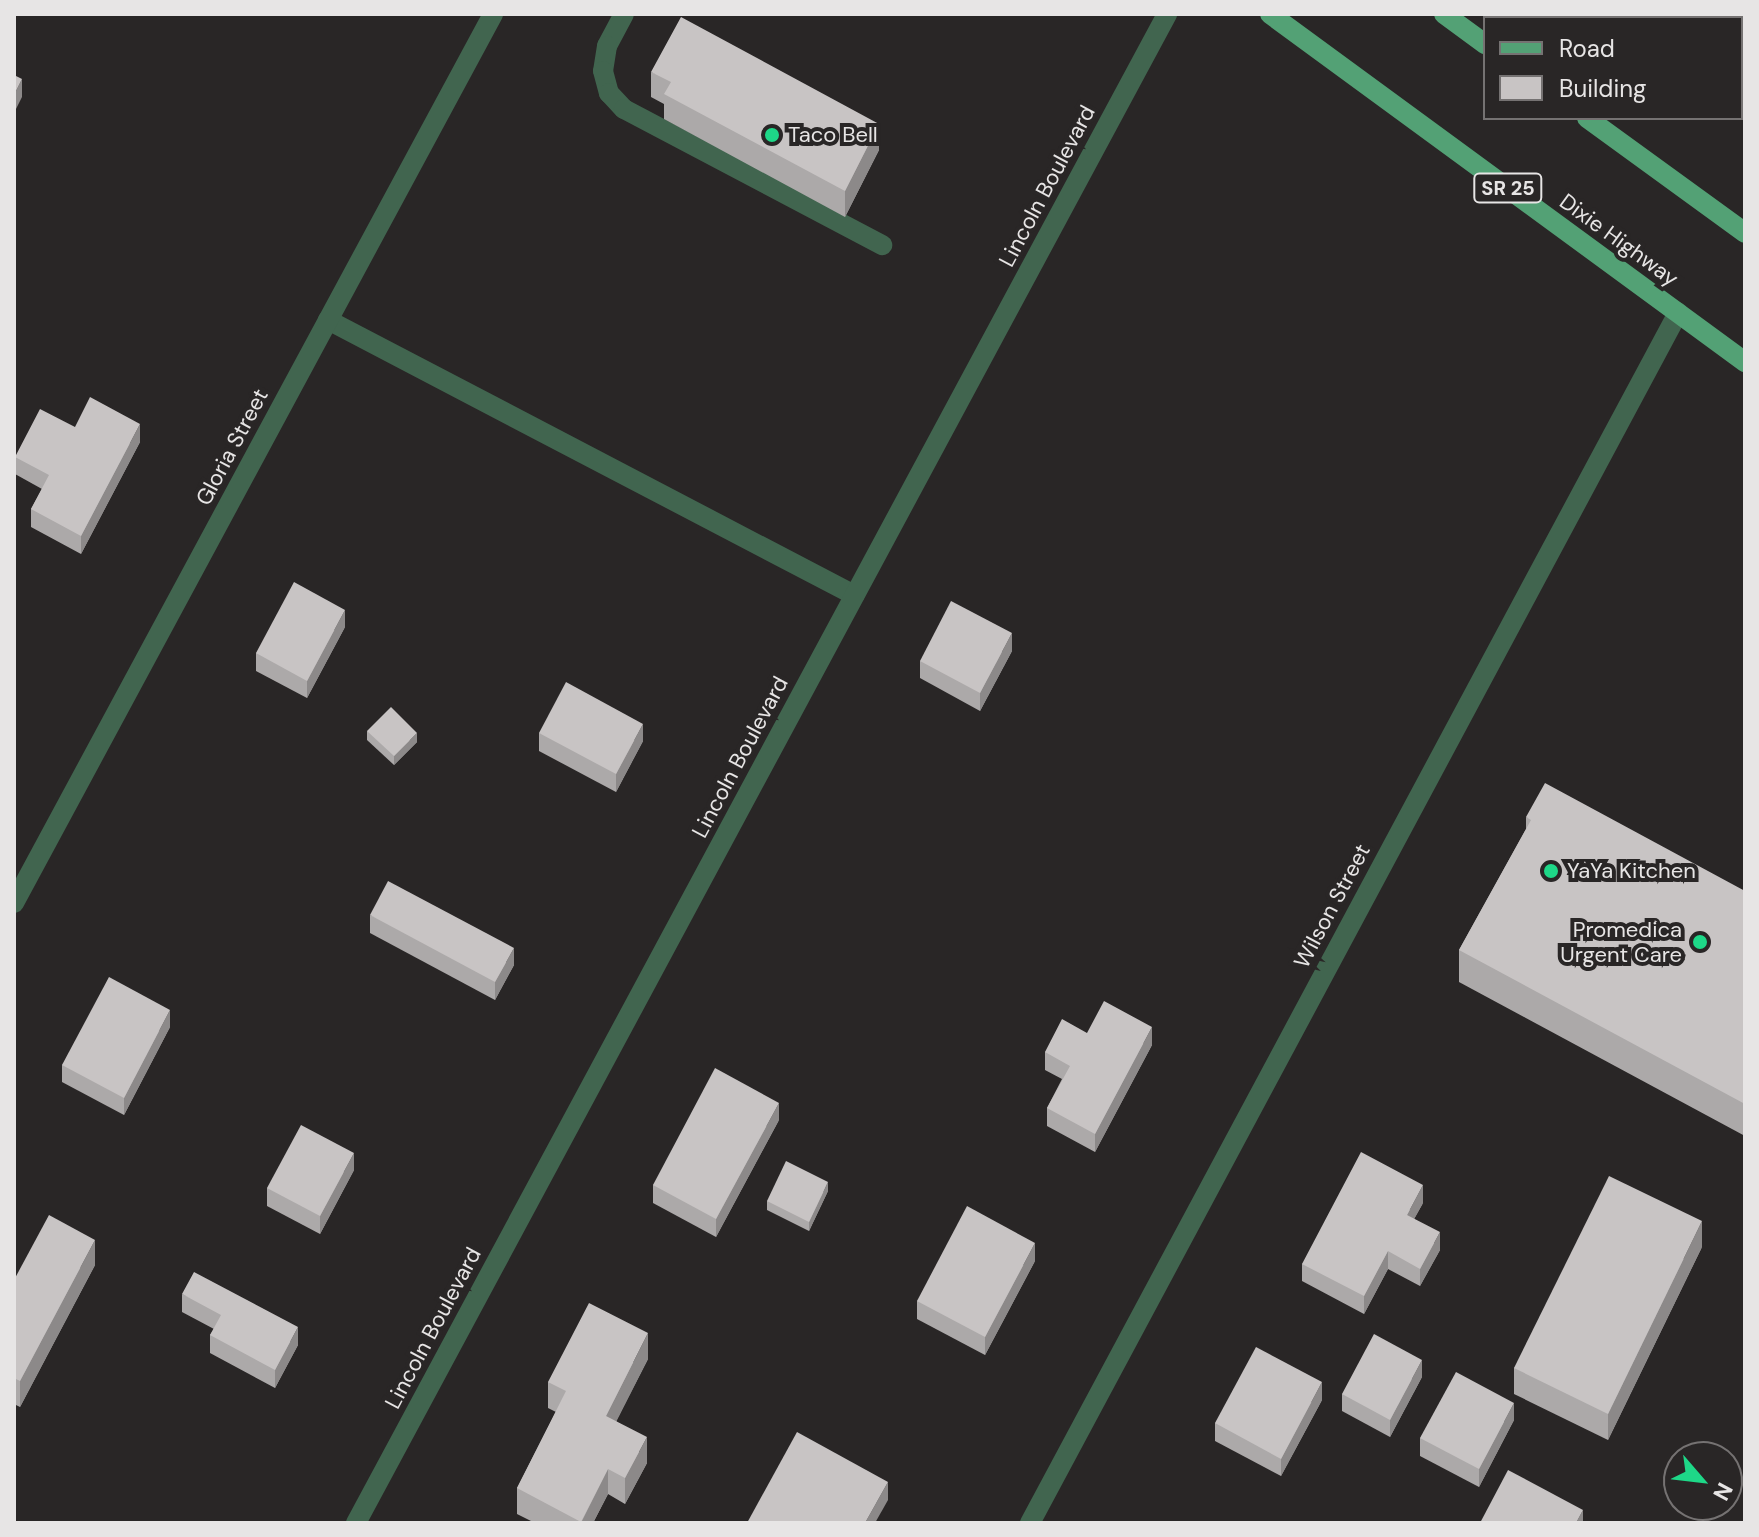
<!DOCTYPE html>
<html>
<head>
<meta charset="utf-8">
<style>
	body { margin:0 }
	#map { position:relative; width:1759px; height:1537px; overflow:hidden; background:#292626; font-family:"DM Sans",sans-serif }
	div>[style] { position:absolute }
	.service>* { height:20px; margin:-10px; padding:0 10px; transform-origin:10px; border-radius:10px; background:#41654f }
	.minor>* { height:20px; margin:-10px; padding:0 10px; transform-origin:10px; border-radius:10px; background:#41654f }
	.primary>* { height:20px; margin:-10px; padding:0 10px; transform-origin:10px; border-radius:10px; background:#53a175 }
	.wall>* { inset:0; background:#aca9a9 }
	.shaded-wall>* { inset:0; background:#8c8989 }
	.building>* { inset:0; background:#c8c4c4 }
	.dots>* { width:22px; height:22px; translate:-50% -50%; box-sizing:border-box; border:4px solid #292626; border-radius:50% }
	span { translate:-50% -50%; white-space:nowrap; text-align:center; line-height:1.15; -webkit-text-stroke:8px #292626; paint-order:stroke }
	.shield-label span { padding:2px 6px; background:#292626; border:2px solid; border-radius:6px; -webkit-text-stroke-width:0 }
	.shield-label { font-size:20px; color:#e7e5e5; font-weight:700 }
	.poi-label { font-size:22px; color:#e7e5e5 }
	.left { translate:0 -50%; text-align:left }
	.right { translate:-100% -50%; text-align:right }
	.street-label { font-size:22px; color:#e7e5e5 }
	.frame { position:absolute; inset:0; border:16px solid #e7e5e5; pointer-events:none }
	.legend { position:absolute; left:1483px; top:16px; width:260px; height:104px; box-sizing:border-box; background:#292626; border:2px solid #757272; margin:0; padding:10px 14px; list-style:none; font-size:24px; color:#e7e5e5 }
	.legend li { display:flex; align-items:center; gap:16px; height:40px }
	.legend b { width:40px; border:2px solid #757272 }
	.north { position:absolute; left:1663px; top:1441px; width:80px; height:80px; box-sizing:border-box; background:#292626; border:2px solid #757272; border-radius:50%; rotate:118deg; font-size:22px; font-weight:700; line-height:32px; text-align:center; color:#e7e5e5 }
	.north::after { content:''; display:block; margin:auto; width:28px; height:36px; background:#1ed888; clip-path:polygon(50% 0,100% 100%,50% 72%,0 100%) }
</style>
</head>
<body>
<div id="map">
	<div class="service">
		<i style="left:624px;top:14px;width:36px;rotate:118deg"></i>
		<i style="left:607px;top:46px;width:25px;rotate:99deg"></i>
		<i style="left:603px;top:71px;width:23px;rotate:75deg"></i>
		<i style="left:609px;top:93px;width:22px;rotate:47deg"></i>
		<i style="left:624px;top:109px;width:292px;rotate:27.8deg"></i>
		<i style="left:328px;top:320px;width:594px;rotate:27.6deg"></i>
	</div>
	<div class="minor">
		<i style="left:14px;top:903px;width:1010px;rotate:-61.68deg"></i>
		<i style="left:356px;top:1523px;width:1713px;rotate:-61.74deg"></i>
		<i style="left:1030px;top:1523px;width:1373px;rotate:-61.83deg"></i>
	</div>
	<div class="primary">
		<i style="left:1270px;top:14px;width:589px;rotate:36.23deg"></i>
		<i style="left:1444px;top:14px;width:51px;rotate:36.2deg"></i>
		<i style="left:1587px;top:118px;width:195px;rotate:36deg"></i>
	</div>
	<div class="wall">
		<i style="clip-path:polygon(651px 72px,879px 150px,845px 217px,664px 119px,664px 104px,651px 97px)"></i>
		<i style="clip-path:polygon(140px 442px,81px 554px,31px 527px,31px 509px,42px 489px,15px 474px,15px 457px)"></i>
		<i style="clip-path:polygon(345px 627px,307px 698px,256px 671px,256px 653px)"></i>
		<i style="clip-path:polygon(1012px 651px,980px 711px,920px 678px,920px 661px)"></i>
		<i style="clip-path:polygon(367px 731px,417px 742px,394px 765px,367px 740px)"></i>
		<i style="clip-path:polygon(539px 733px,643px 741px,616px 792px,539px 751px)"></i>
		<i style="clip-path:polygon(1526px 817px,1745px 891px,1745px 1136px,1459px 982px,1459px 950px,1526px 829px)"></i>
		<i style="clip-path:polygon(370px 915px,514px 965px,495px 1000px,370px 933px)"></i>
		<i style="clip-path:polygon(170px 1027px,124px 1115px,62px 1082px,62px 1065px)"></i>
		<i style="clip-path:polygon(1087px 1033px,1152px 1045px,1095px 1152px,1047px 1126px,1047px 1108px,1062px 1079px,1045px 1070px,1045px 1052px)"></i>
		<i style="clip-path:polygon(779px 1120px,716px 1237px,653px 1203px,653px 1185px)"></i>
		<i style="clip-path:polygon(354px 1170px,320px 1234px,267px 1206px,267px 1188px)"></i>
		<i style="clip-path:polygon(828px 1191px,809px 1231px,767px 1210px,767px 1201px)"></i>
		<i style="clip-path:polygon(1423px 1203px,1414px 1219px,1440px 1250px,1420px 1286px,1388px 1269px,1364px 1314px,1302px 1281px,1302px 1264px)"></i>
		<i style="clip-path:polygon(1702px 1247px,1608px 1440px,1514px 1394px,1514px 1368px)"></i>
		<i style="clip-path:polygon(1035px 1261px,985px 1355px,917px 1319px,917px 1301px)"></i>
		<i style="clip-path:polygon(95px 1265px,20px 1407px,14px 1404px,14px 1280px)"></i>
		<i style="clip-path:polygon(182px 1294px,298px 1345px,275px 1388px,210px 1353px,210px 1335px,214px 1329px,182px 1312px)"></i>
		<i style="clip-path:polygon(648px 1359px,616px 1421px,647px 1463px,625px 1504px,608px 1494px,593px 1523px,535px 1523px,517px 1514px,517px 1488px,556px 1412px,548px 1408px,548px 1382px)"></i>
		<i style="clip-path:polygon(1422px 1377px,1390px 1437px,1342px 1411px,1342px 1394px)"></i>
		<i style="clip-path:polygon(1322px 1400px,1281px 1476px,1215px 1441px,1215px 1423px)"></i>
		<i style="clip-path:polygon(1514px 1420px,1479px 1487px,1420px 1456px,1420px 1438px)"></i>
	</div>
	<div class="shaded-wall">
		<i style="clip-path:polygon(22px 79px,22px 97px,14px 113px,14px 95px)"></i>
		<i style="clip-path:polygon(879px 124px,879px 150px,845px 217px,845px 191px)"></i>
		<i style="clip-path:polygon(140px 424px,140px 442px,81px 554px,81px 536px)"></i>
		<i style="clip-path:polygon(345px 610px,345px 627px,307px 698px,307px 681px)"></i>
		<i style="clip-path:polygon(1012px 633px,1012px 651px,980px 711px,980px 693px)"></i>
		<i style="clip-path:polygon(643px 724px,643px 741px,616px 792px,616px 774px)"></i>
		<i style="clip-path:polygon(417px 733px,417px 742px,394px 765px,394px 756px)"></i>
		<i style="clip-path:polygon(514px 948px,514px 965px,495px 1000px,495px 982px)"></i>
		<i style="clip-path:polygon(170px 1010px,170px 1027px,124px 1115px,124px 1098px)"></i>
		<i style="clip-path:polygon(1152px 1027px,1152px 1045px,1095px 1152px,1095px 1134px)"></i>
		<i style="clip-path:polygon(779px 1103px,779px 1120px,716px 1237px,716px 1219px)"></i>
		<i style="clip-path:polygon(354px 1153px,354px 1170px,320px 1234px,320px 1216px)"></i>
		<i style="clip-path:polygon(828px 1182px,828px 1191px,809px 1231px,809px 1222px)"></i>
		<i style="clip-path:polygon(1423px 1185px,1423px 1203px,1407px 1232px,1407px 1215px)"></i>
		<i style="clip-path:polygon(1702px 1221px,1702px 1247px,1608px 1440px,1608px 1414px)"></i>
		<i style="clip-path:polygon(1440px 1232px,1440px 1250px,1420px 1286px,1420px 1269px)"></i>
		<i style="clip-path:polygon(95px 1240px,95px 1265px,20px 1407px,20px 1381px)"></i>
		<i style="clip-path:polygon(1035px 1243px,1035px 1261px,985px 1355px,985px 1337px)"></i>
		<i style="clip-path:polygon(1388px 1251px,1388px 1269px,1364px 1314px,1364px 1296px)"></i>
		<i style="clip-path:polygon(298px 1327px,298px 1345px,275px 1388px,275px 1370px)"></i>
		<i style="clip-path:polygon(648px 1333px,648px 1359px,606px 1442px,606px 1416px)"></i>
		<i style="clip-path:polygon(1422px 1360px,1422px 1377px,1390px 1437px,1390px 1420px)"></i>
		<i style="clip-path:polygon(1322px 1382px,1322px 1400px,1281px 1476px,1281px 1459px)"></i>
		<i style="clip-path:polygon(1514px 1403px,1514px 1420px,1479px 1487px,1479px 1469px)"></i>
		<i style="clip-path:polygon(647px 1437px,647px 1463px,625px 1504px,625px 1478px)"></i>
		<i style="clip-path:polygon(608px 1469px,608px 1494px,593px 1523px,581px 1523px)"></i>
		<i style="clip-path:polygon(888px 1482px,888px 1500px,875px 1523px,865px 1523px)"></i>
		<i style="clip-path:polygon(1583px 1510px,1583px 1523px,1576px 1523px)"></i>
	</div>
	<div class="building">
		<i style="clip-path:polygon(681px 17px,879px 124px,845px 191px,664px 94px,671px 82px,651px 72px)"></i>
		<i style="clip-path:polygon(14px 75px,22px 79px,14px 95px)"></i>
		<i style="clip-path:polygon(90px 397px,140px 424px,81px 536px,31px 509px,49px 475px,15px 457px,40px 409px,75px 427px)"></i>
		<i style="clip-path:polygon(294px 582px,345px 610px,307px 681px,256px 653px)"></i>
		<i style="clip-path:polygon(951px 601px,1012px 633px,980px 693px,920px 661px)"></i>
		<i style="clip-path:polygon(566px 682px,643px 724px,616px 774px,539px 733px)"></i>
		<i style="clip-path:polygon(391px 707px,417px 733px,394px 756px,367px 731px)"></i>
		<i style="clip-path:polygon(1545px 783px,1745px 891px,1745px 1104px,1459px 950px,1531px 820px,1526px 817px)"></i>
		<i style="clip-path:polygon(388px 881px,514px 948px,495px 982px,370px 915px)"></i>
		<i style="clip-path:polygon(109px 977px,170px 1010px,124px 1098px,62px 1065px)"></i>
		<i style="clip-path:polygon(1104px 1001px,1152px 1027px,1095px 1134px,1047px 1108px,1070px 1066px,1045px 1052px,1062px 1019px,1087px 1033px)"></i>
		<i style="clip-path:polygon(715px 1068px,779px 1103px,716px 1219px,653px 1185px)"></i>
		<i style="clip-path:polygon(301px 1125px,354px 1153px,320px 1216px,267px 1188px)"></i>
		<i style="clip-path:polygon(1361px 1152px,1423px 1185px,1407px 1215px,1440px 1232px,1420px 1269px,1388px 1251px,1364px 1296px,1302px 1264px)"></i>
		<i style="clip-path:polygon(786px 1161px,828px 1182px,809px 1222px,767px 1201px)"></i>
		<i style="clip-path:polygon(1609px 1176px,1702px 1221px,1608px 1414px,1514px 1368px)"></i>
		<i style="clip-path:polygon(967px 1206px,1035px 1243px,985px 1337px,917px 1301px)"></i>
		<i style="clip-path:polygon(49px 1215px,95px 1240px,20px 1381px,14px 1378px,14px 1280px)"></i>
		<i style="clip-path:polygon(194px 1272px,298px 1327px,275px 1370px,210px 1335px,221px 1315px,182px 1294px)"></i>
		<i style="clip-path:polygon(589px 1303px,648px 1333px,606px 1416px,647px 1437px,625px 1478px,608px 1469px,581px 1522px,517px 1488px,566px 1391px,548px 1382px)"></i>
		<i style="clip-path:polygon(1374px 1334px,1422px 1360px,1390px 1420px,1342px 1394px)"></i>
		<i style="clip-path:polygon(1256px 1347px,1322px 1382px,1281px 1459px,1215px 1423px)"></i>
		<i style="clip-path:polygon(1456px 1372px,1514px 1403px,1479px 1469px,1420px 1438px)"></i>
		<i style="clip-path:polygon(797px 1432px,888px 1482px,865px 1523px,747px 1523px)"></i>
		<i style="clip-path:polygon(1508px 1470px,1583px 1510px,1576px 1523px,1480px 1523px)"></i>
	</div>
	<div class="dots">
		<i style="left:772px;top:135px;background:#1ed888"></i>
		<i style="left:1551px;top:871px;background:#1ed888"></i>
		<i style="left:1700px;top:942px;background:#1ed888"></i>
	</div>
	<div class="shield-label">
		<span style="left:1508px;top:188px">SR 25</span>
	</div>
	<div class="poi-label">
		<span class="left" style="left:788px;top:135px">Taco Bell</span>
		<span class="left" style="left:1567px;top:871px">YaYa Kitchen</span>
		<span class="right" style="left:1682px;top:942px">Promedica<br>Urgent Care</span>
	</div>
	<div class="street-label">
		<span style="left:1047px;top:186px;rotate:-62deg">Lincoln Boulevard</span>
		<span style="left:1619px;top:240px;rotate:36deg">Dixie Highway</span>
		<span style="left:232px;top:447px;rotate:-62deg">Gloria Street</span>
		<span style="left:740px;top:757px;rotate:-62deg">Lincoln Boulevard</span>
		<span style="left:1332px;top:906px;rotate:-62deg">Wilson Street</span>
		<span style="left:433px;top:1328px;rotate:-62deg">Lincoln Boulevard</span>
	</div>
	<div class="frame"></div>
	<ul class="legend">
	<li><b style="height:10px;background:#53a175"></b>Road</li>
	<li><b style="height:22px;background:#c8c4c4"></b>Building</li>
	</ul>
	<div class="north">N</div>
</div>
</body>
</html>
